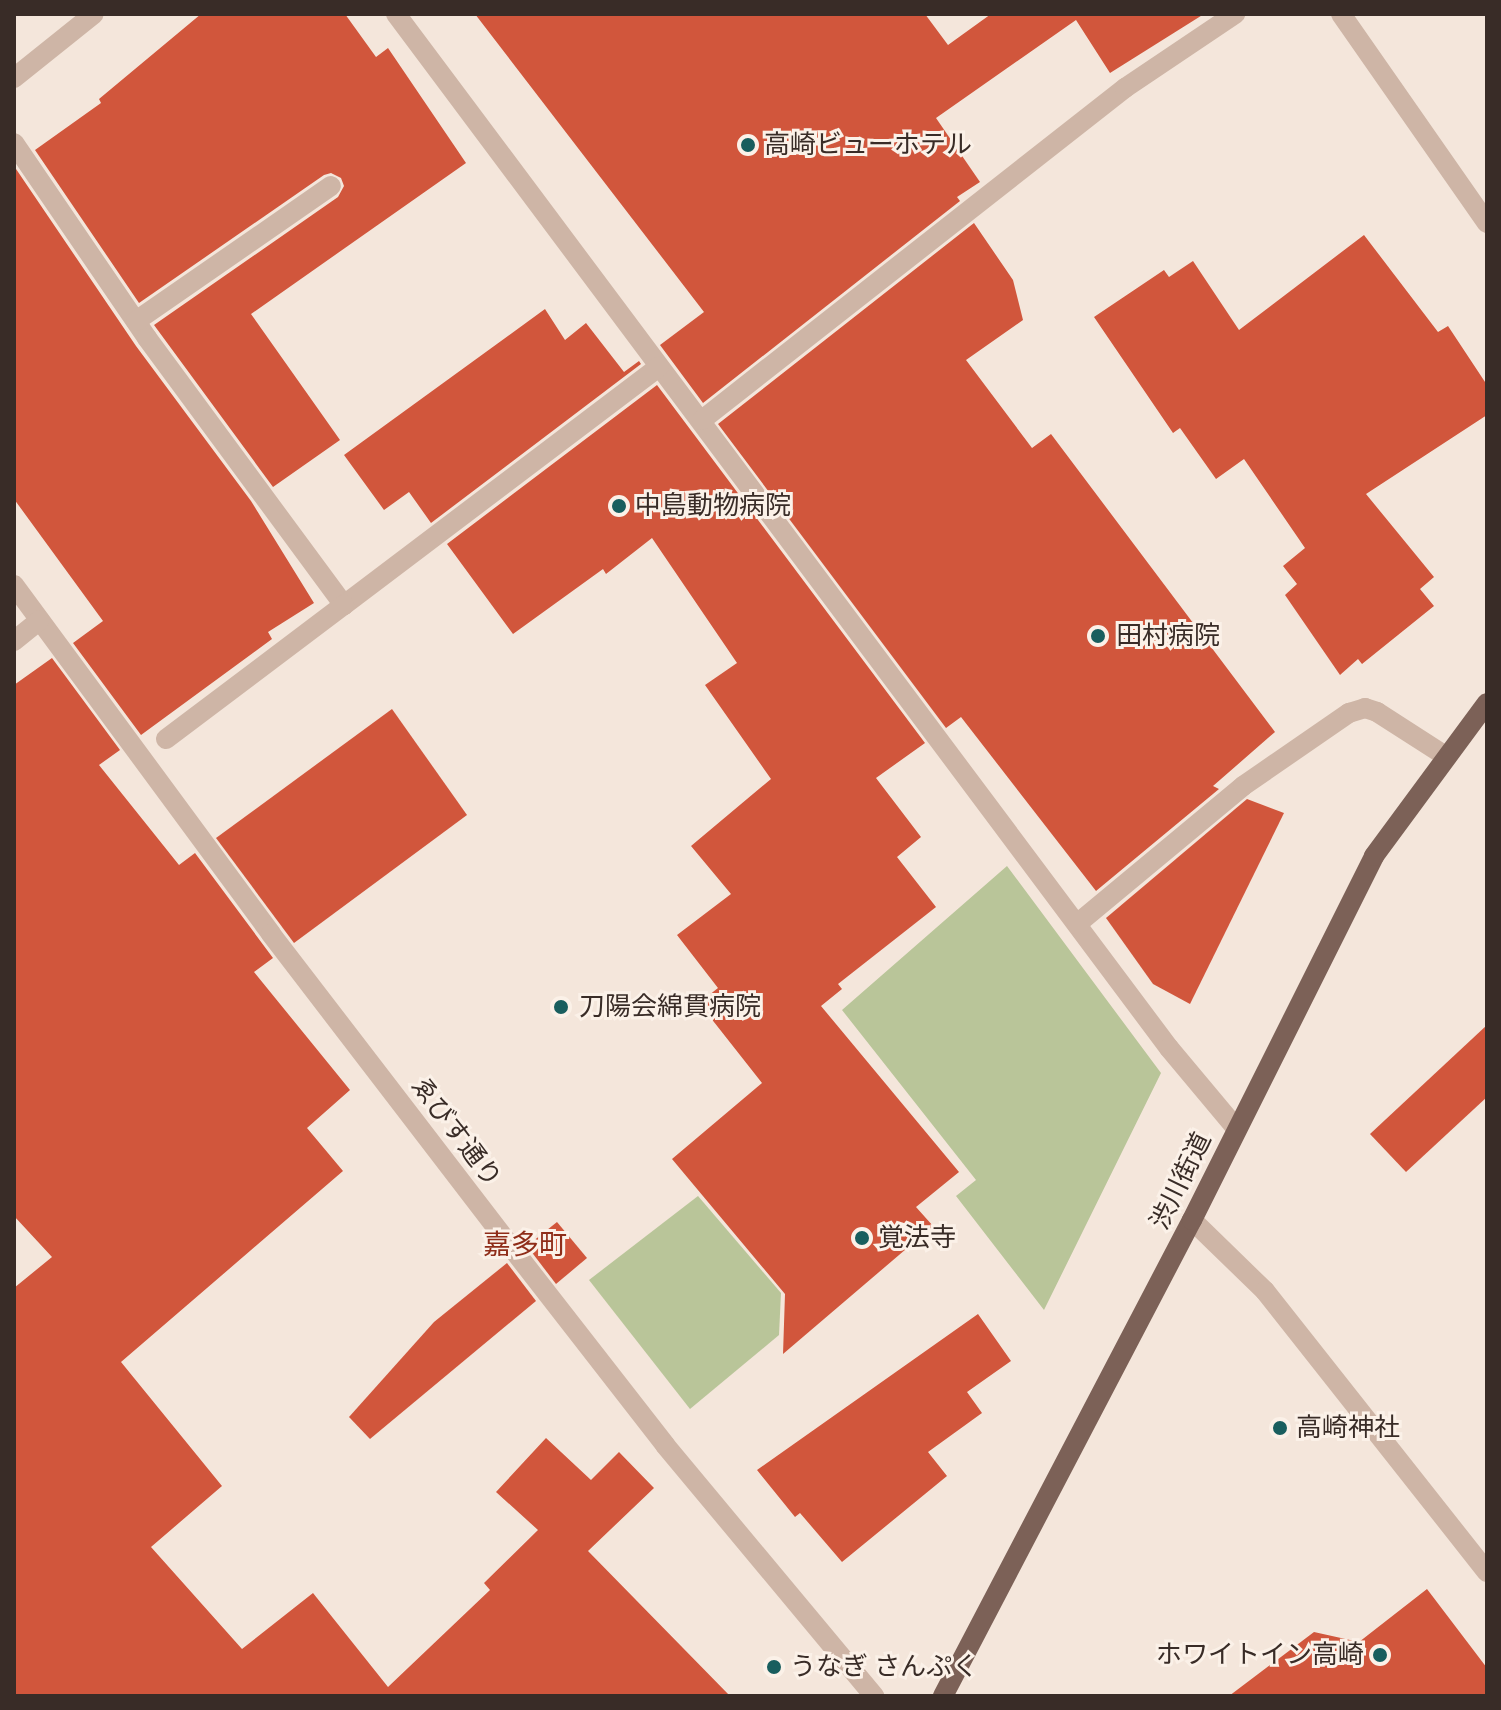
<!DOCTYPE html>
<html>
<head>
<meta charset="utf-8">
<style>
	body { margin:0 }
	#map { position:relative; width:1501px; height:1710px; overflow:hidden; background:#f4e6db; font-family:Rubik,"Noto Sans JP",sans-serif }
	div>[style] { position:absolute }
	.green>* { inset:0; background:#b9c599 }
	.building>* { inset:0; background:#d1563c }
	.minor>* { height:20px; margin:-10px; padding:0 10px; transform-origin:10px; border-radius:10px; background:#ceb5a6 }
	.major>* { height:20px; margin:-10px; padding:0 10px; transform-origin:10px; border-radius:10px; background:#7c6157 }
	.dots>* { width:22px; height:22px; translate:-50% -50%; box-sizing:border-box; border:4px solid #fbf1e8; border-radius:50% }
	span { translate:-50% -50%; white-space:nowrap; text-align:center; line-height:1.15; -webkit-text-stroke:6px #fbf1e8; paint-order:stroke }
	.poi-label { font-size:26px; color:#392c27 }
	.left { translate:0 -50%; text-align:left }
	.right { translate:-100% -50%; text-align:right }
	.street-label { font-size:26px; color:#392c27 }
	.neighbourhood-label { font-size:28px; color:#8f2d19 }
	.frame { position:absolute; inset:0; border:16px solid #392c27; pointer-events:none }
</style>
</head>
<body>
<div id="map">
	<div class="green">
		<i style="clip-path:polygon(1007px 866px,1161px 1073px,1044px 1310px,956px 1196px,976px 1180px,842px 1010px)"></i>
		<i style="clip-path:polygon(698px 1196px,781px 1293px,779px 1335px,690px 1409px,589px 1280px)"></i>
	</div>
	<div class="building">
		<i style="clip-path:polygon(201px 14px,345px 14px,376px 57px,388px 48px,466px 163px,251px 314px,340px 440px,273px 487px,154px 325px,338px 197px,344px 186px,341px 178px,331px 173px,324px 175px,139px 303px,35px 150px,101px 103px,99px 99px)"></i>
		<i style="clip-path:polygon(475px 14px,925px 14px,948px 45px,991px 14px,1204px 14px,1110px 73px,1076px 20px,936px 118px,980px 182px,957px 197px,960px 201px,703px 403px,660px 345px,704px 312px)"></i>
		<i style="clip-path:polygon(14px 166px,136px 346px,251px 501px,314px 603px,268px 632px,272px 639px,141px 735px,73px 643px,103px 621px,14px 499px)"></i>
		<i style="clip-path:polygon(974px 223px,1013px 280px,1023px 320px,966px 360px,1032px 448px,1051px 434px,1275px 732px,1213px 786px,1219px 789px,1096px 891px,961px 717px,946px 728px,718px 424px)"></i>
		<i style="clip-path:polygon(1364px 235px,1438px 332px,1448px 326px,1487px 385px,1487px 415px,1366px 494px,1434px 577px,1420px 589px,1434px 606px,1362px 664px,1358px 659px,1340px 675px,1285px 595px,1297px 584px,1283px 566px,1305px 548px,1244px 459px,1216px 479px,1180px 428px,1173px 433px,1094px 317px,1164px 270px,1169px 277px,1193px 261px,1239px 330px)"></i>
		<i style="clip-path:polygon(545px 309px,565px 340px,586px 323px,624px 372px,639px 361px,641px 364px,431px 523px,409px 492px,384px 510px,344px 455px)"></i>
		<i style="clip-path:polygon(657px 385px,925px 743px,876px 778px,921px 837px,897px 857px,936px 907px,838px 984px,842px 989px,821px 1006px,959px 1172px,916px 1207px,933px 1226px,783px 1354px,785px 1294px,672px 1159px,762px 1083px,699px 1003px,718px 988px,677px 935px,731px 894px,691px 846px,771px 779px,705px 685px,737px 663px,652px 538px,606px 574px,603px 569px,513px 634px,447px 544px)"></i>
		<i style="clip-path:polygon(52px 658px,120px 750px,99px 765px,179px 865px,195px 853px,273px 958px,254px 972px,350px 1090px,307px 1128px,343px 1171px,121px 1362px,222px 1486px,151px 1547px,242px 1649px,313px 1593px,388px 1687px,490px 1590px,484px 1583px,538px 1530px,496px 1492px,546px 1438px,591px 1480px,619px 1452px,654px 1488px,588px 1551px,730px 1696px,14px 1696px,14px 1288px,52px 1257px,14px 1216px,14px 685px)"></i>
		<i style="clip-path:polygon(392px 709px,467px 815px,294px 943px,216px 838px)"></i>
		<i style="clip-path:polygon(1247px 799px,1284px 813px,1190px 1004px,1153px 984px,1106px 918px)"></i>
		<i style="clip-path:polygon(1487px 1025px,1487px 1097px,1406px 1172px,1370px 1134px)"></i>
		<i style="clip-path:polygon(557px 1222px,587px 1258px,556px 1284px,527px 1246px)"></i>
		<i style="clip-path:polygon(507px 1263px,536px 1301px,370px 1439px,349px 1417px,434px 1322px)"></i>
		<i style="clip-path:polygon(978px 1314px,1011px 1361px,967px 1392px,982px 1413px,928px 1452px,947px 1476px,842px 1562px,800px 1513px,795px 1517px,757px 1470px)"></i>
		<i style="clip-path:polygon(1427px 1589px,1487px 1668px,1487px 1696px,1229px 1696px,1314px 1632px,1359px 1642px)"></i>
	</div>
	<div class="minor">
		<i style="left:396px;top:14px;width:1291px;rotate:53.22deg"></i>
		<i style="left:1169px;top:1048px;width:104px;rotate:50.1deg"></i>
		<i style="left:1341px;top:14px;width:255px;rotate:55.1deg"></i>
		<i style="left:14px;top:78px;width:102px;rotate:-38.7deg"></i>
		<i style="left:14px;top:143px;width:236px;rotate:55.7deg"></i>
		<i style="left:147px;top:338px;width:332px;rotate:53.6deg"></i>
		<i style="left:344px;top:605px;width:395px;rotate:-37.1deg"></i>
		<i style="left:136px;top:321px;width:237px;rotate:-34.7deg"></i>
		<i style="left:702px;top:420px;width:538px;rotate:-38.13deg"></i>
		<i style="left:1125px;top:88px;width:133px;rotate:-33.9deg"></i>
		<i style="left:14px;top:585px;width:433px;rotate:53.6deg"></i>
		<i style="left:271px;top:934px;width:389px;rotate:52.5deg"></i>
		<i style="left:508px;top:1243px;width:256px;rotate:52.1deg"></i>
		<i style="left:665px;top:1445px;width:327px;rotate:50.2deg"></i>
		<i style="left:14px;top:641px;width:33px;rotate:-39deg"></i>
		<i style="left:166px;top:739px;width:223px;rotate:-37deg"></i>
		<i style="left:1077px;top:924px;width:216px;rotate:-39.7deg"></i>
		<i style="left:1243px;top:786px;width:129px;rotate:-34.6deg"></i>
		<i style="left:1349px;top:713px;width:17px;rotate:-17deg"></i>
		<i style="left:1365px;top:708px;width:13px;rotate:18deg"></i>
		<i style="left:1377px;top:712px;width:83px;rotate:32.7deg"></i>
		<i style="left:1192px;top:1220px;width:102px;rotate:44.2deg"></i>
		<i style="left:1265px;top:1291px;width:358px;rotate:51.7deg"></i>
	</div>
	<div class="major">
		<i style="left:943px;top:1696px;width:537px;rotate:-62.39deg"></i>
		<i style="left:1192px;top:1220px;width:407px;rotate:-63.4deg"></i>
		<i style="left:1374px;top:856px;width:190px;rotate:-53.6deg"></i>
	</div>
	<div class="dots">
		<i style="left:748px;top:145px;background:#195e5e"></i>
		<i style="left:619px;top:506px;background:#195e5e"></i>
		<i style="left:1098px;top:636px;background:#195e5e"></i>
		<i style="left:561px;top:1007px;background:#195e5e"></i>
		<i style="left:862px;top:1238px;background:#195e5e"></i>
		<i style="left:1280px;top:1428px;background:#195e5e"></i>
		<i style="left:1380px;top:1655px;background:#195e5e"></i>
		<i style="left:774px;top:1667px;background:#195e5e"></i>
	</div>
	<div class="poi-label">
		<span class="left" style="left:764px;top:145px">高崎ビューホテル</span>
		<span class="left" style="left:635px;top:506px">中島動物病院</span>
		<span class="left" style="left:1116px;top:636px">田村病院</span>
		<span class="left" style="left:579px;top:1007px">刀陽会綿貫病院</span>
		<span class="left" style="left:878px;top:1238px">覚法寺</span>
		<span class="left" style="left:1296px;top:1428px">高崎神社</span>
		<span class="right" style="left:1364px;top:1655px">ホワイトイン高崎</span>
		<span class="left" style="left:790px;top:1667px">うなぎ さんぷく</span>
	</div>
	<div class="street-label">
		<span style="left:456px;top:1132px;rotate:53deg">ゑびす通り</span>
		<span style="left:1181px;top:1181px;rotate:-64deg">渋川街道</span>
	</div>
	<div class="neighbourhood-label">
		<span style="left:525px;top:1245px">嘉多町</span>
	</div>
	<div class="frame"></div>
</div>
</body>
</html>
